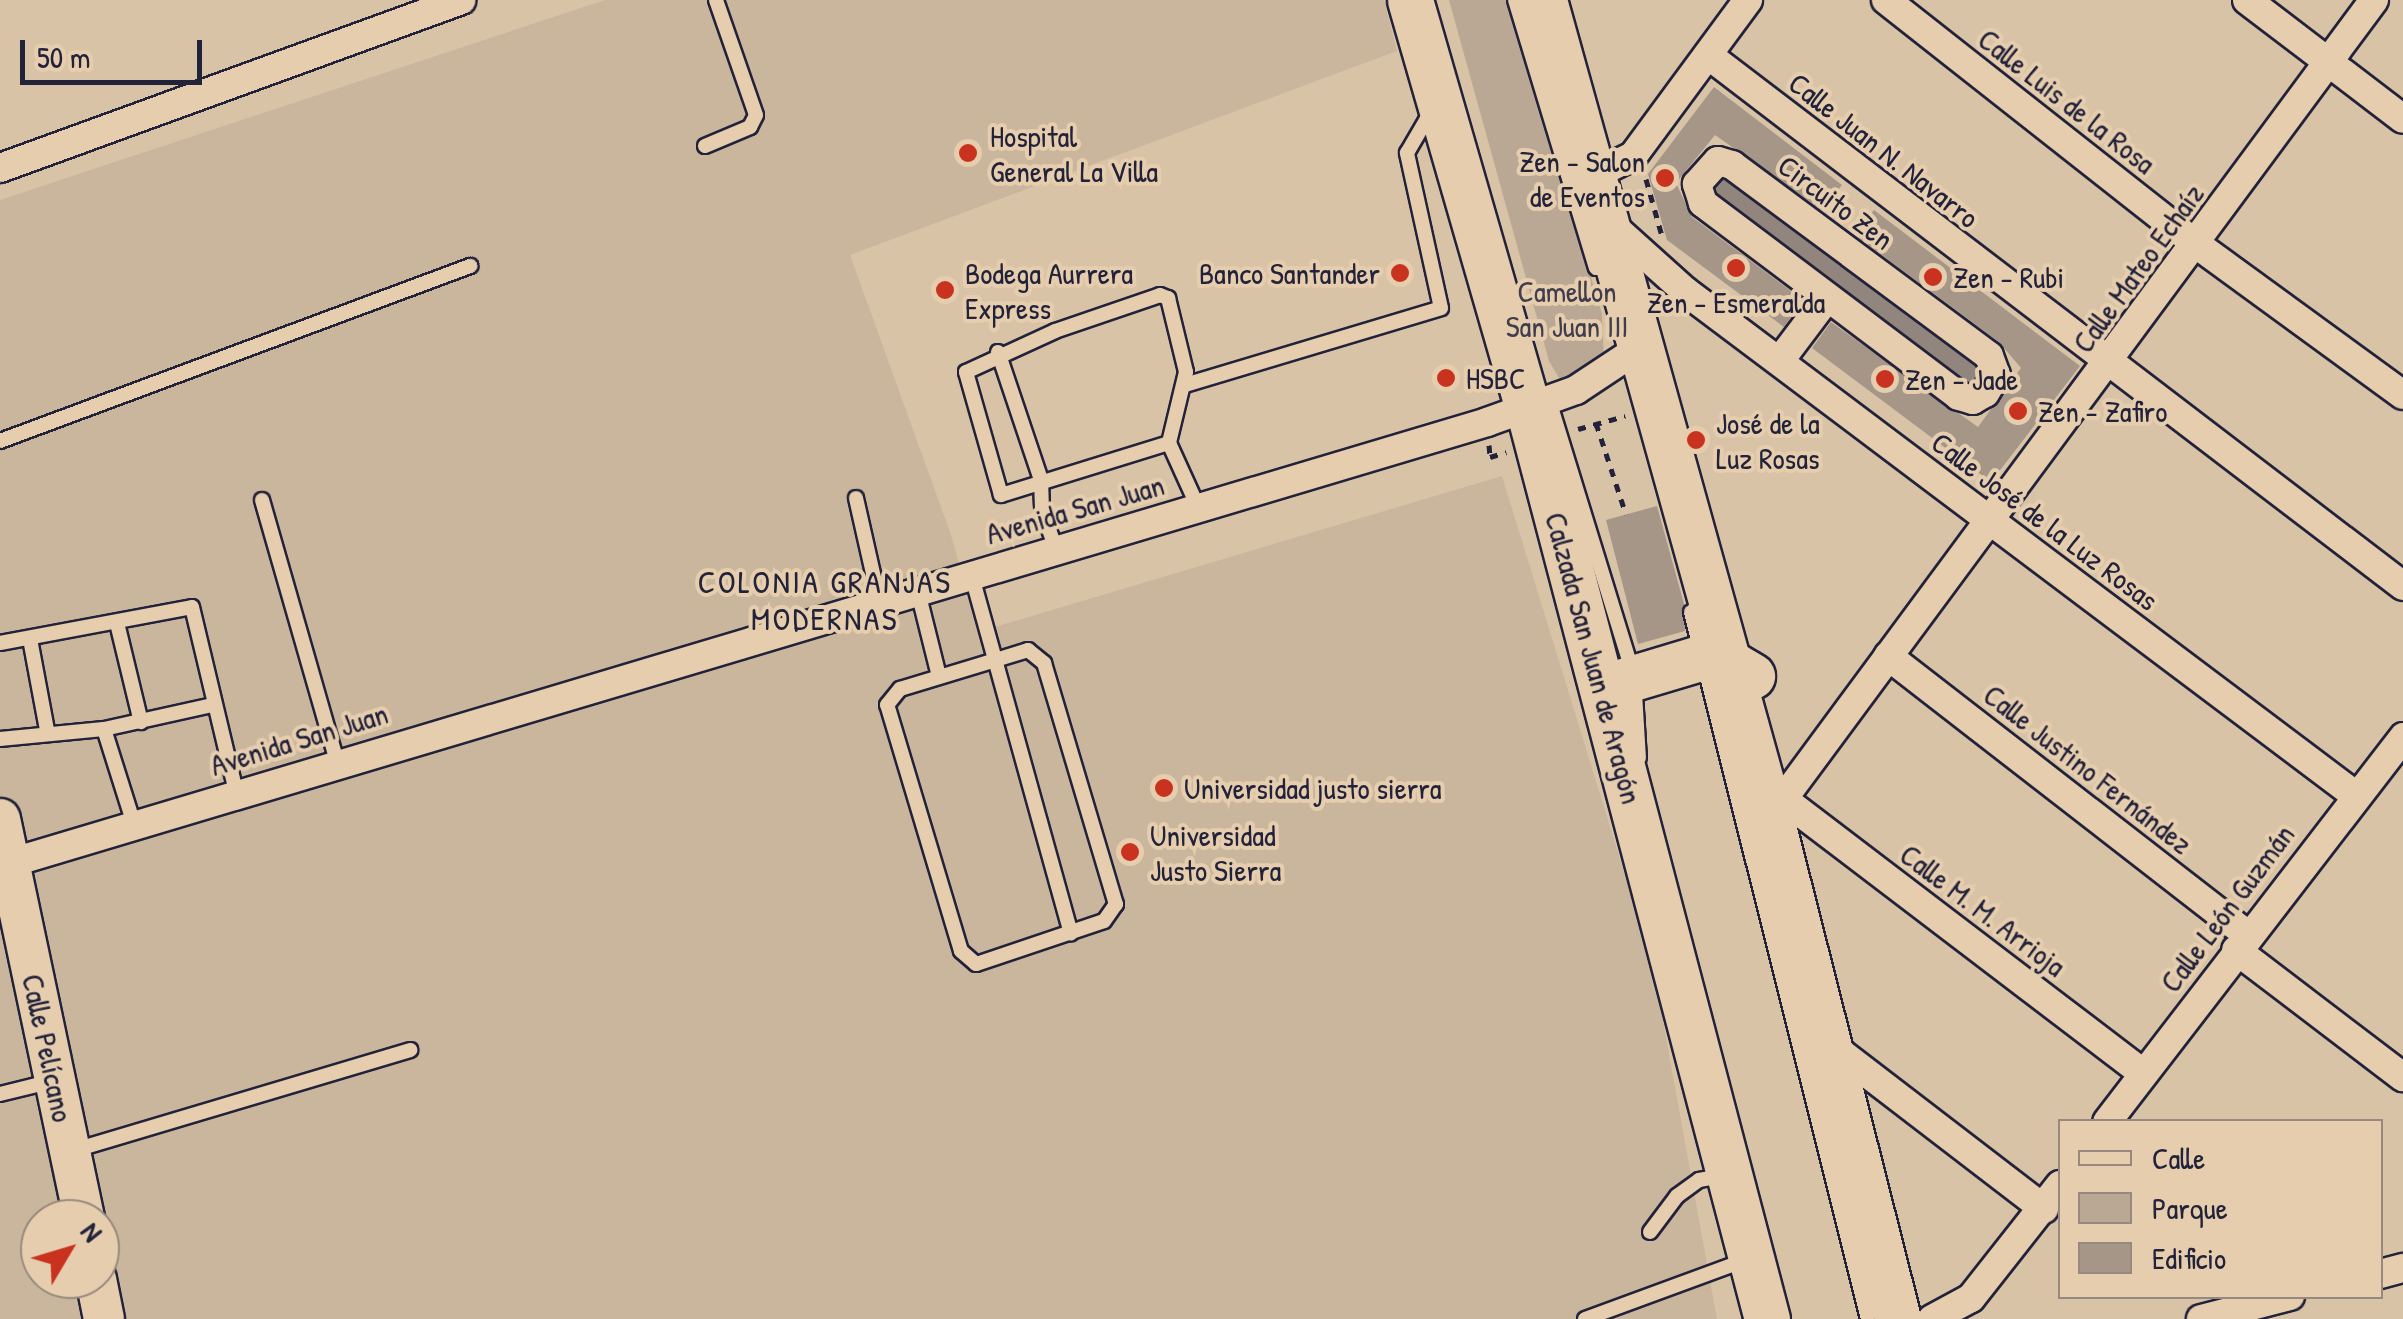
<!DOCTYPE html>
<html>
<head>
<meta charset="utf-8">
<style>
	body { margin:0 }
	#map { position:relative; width:2403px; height:1319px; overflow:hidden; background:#d9c3a6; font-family:"Patrick Hand",sans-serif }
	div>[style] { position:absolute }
	.built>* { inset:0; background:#cab69d }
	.green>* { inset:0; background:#bba894 }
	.water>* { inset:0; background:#92857d }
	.building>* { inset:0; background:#a69688 }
	.path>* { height:5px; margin-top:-2.5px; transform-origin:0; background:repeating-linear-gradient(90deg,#22223b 0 8px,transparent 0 16px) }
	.roads { filter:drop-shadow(2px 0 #22223b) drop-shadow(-2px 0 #22223b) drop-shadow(0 2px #22223b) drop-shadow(0 -2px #22223b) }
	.lane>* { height:14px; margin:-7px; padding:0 7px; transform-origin:7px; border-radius:7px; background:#e5cdad }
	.street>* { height:28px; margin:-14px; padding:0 14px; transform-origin:14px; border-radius:14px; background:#e5cdad }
	.secondary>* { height:40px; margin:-20px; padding:0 20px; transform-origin:20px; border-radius:20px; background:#e5cdad }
	.primary>* { height:45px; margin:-22.5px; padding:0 22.5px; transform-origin:22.5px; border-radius:22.5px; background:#e5cdad }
	.dots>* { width:28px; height:28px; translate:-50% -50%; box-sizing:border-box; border:5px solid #e5cdad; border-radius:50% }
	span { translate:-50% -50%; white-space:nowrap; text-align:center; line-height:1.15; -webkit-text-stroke:8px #e5cdad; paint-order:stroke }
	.street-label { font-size:30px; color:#22223b }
	.poi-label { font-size:30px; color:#22223b }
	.left { translate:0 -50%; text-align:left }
	.right { translate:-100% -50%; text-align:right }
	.park-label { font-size:30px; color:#413d4d }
	.neighbourhood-label { font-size:32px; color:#22223b; letter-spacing:2.5px }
	.legend { position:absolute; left:2058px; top:1119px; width:325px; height:180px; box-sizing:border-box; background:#e5cdad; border:2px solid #97897f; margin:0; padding:12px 18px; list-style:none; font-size:30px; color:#22223b }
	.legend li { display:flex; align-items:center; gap:20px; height:50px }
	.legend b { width:50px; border:2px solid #97897f }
	.north { position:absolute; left:20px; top:1199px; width:100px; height:100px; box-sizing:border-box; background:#e5cdad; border:2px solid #97897f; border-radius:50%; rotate:52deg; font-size:28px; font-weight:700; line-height:40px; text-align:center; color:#22223b }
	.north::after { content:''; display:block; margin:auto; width:35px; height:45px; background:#c8321e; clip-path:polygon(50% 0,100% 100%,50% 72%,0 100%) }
	.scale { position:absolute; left:20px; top:40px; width:182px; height:45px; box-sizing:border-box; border:5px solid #22223b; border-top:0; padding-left:12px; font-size:30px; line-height:35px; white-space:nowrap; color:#22223b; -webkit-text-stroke:8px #e5cdad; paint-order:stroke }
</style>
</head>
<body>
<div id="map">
	<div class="built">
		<i style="clip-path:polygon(evenodd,605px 0,1384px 0,1397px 51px,850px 255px,951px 535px,978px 632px,1502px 476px,1653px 966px,1717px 1319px,0 1319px,0 200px,605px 0,40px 1219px,100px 1219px,100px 1279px,40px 1279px,40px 1219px)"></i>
	</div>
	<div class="green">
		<i style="clip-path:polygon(1449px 0,1507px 0,1602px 314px,1604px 360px,1565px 388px,1549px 361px)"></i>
	</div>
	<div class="water">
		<i style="clip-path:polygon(1720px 169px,1986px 368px,1969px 390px,1703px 193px)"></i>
	</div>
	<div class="building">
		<i style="clip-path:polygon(1714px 87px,1842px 185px,1822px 210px,1715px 135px,1676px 183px,1692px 217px,1803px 300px,1784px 327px,1667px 240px,1648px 174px)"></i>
		<i style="clip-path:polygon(1874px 210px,2080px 366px,1991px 482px,1812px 348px,1831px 322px,1978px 427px,2021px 368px,1999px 342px,1855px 235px)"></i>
		<i style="clip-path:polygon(1657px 506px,1684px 604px,1685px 631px,1638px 644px,1606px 520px)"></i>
	</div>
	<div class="path">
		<i style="left:1646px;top:179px;width:59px;rotate:74.3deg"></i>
		<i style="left:1596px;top:423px;width:96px;rotate:71.8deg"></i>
		<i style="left:1578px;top:429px;width:49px;rotate:-15.5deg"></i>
		<i style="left:1489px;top:445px;width:12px;rotate:85deg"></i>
		<i style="left:1490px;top:457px;width:17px;rotate:-17deg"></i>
	</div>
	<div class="roads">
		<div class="lane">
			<i style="left:1515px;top:0;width:280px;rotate:73.2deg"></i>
			<i style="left:705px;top:146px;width:49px;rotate:-22.9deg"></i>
			<i style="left:750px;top:127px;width:13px;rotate:-63deg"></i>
			<i style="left:756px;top:115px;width:122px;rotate:-109.2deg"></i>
			<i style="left:998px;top:352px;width:135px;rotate:71.4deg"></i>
			<i style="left:1041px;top:480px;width:30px;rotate:88deg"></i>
			<i style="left:1042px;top:510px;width:41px;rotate:70.3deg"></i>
			<i style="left:1185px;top:385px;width:267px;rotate:-16.7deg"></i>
			<i style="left:1441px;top:308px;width:159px;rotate:-102.4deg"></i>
			<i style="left:1407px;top:153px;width:50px;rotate:-59.8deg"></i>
			<i style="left:1548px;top:397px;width:293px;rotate:72.9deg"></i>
			<i style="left:1634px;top:677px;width:81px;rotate:86.5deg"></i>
			<i style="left:0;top:441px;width:502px;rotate:-20.42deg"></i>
			<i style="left:1169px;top:443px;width:176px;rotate:162.8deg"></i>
			<i style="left:1001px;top:495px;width:128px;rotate:-105.9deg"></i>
			<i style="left:966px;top:372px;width:98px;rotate:-24.7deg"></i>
			<i style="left:1055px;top:331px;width:111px;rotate:-18.9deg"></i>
			<i style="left:1160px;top:295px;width:9px;rotate:21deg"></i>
			<i style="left:1168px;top:298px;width:76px;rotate:76.3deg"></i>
			<i style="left:1186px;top:372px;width:73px;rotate:103.5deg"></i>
			<i style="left:1169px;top:443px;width:70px;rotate:65.6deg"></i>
			<i style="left:856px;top:498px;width:105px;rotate:77.3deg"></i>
			<i style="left:262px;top:500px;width:273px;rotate:74deg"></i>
			<i style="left:971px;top:573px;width:374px;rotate:74.5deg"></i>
			<i style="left:917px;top:588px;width:91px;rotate:76deg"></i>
			<i style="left:1691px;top:612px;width:729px;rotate:75.94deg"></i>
			<i style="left:117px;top:623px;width:102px;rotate:76.4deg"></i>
			<i style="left:30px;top:639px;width:93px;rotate:79.4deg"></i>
			<i style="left:0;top:643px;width:195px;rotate:-10.6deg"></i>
			<i style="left:192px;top:607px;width:190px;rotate:76.6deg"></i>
			<i style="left:1028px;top:650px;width:21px;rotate:39deg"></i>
			<i style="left:1044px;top:663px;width:252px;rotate:73.4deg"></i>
			<i style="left:1116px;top:904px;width:21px;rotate:125deg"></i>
			<i style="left:1104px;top:921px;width:135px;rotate:161.4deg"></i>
			<i style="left:976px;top:964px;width:20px;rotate:-139deg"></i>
			<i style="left:961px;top:951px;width:257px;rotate:-106.7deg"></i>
			<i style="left:887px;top:705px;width:21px;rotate:-51deg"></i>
			<i style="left:900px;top:689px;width:134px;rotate:-16.9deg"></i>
			<i style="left:104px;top:729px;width:100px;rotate:72.5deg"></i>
			<i style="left:0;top:739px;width:104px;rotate:-5.5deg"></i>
			<i style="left:104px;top:729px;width:111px;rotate:-12.5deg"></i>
			<i style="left:0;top:1094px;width:55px;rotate:-13.8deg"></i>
			<i style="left:75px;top:1150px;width:350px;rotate:-16.6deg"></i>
			<i style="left:1650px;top:1232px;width:45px;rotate:-53.1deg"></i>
			<i style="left:1677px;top:1196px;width:27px;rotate:-36deg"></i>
			<i style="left:1699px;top:1180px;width:23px;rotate:-10deg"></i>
			<i style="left:1585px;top:1319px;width:171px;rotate:-20.2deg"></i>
		</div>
		<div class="street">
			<i style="left:1886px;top:0;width:395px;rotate:38.2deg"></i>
			<i style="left:2196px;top:244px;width:256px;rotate:36.1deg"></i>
			<i style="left:2247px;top:0;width:196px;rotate:37.3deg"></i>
			<i style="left:1708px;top:55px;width:875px;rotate:37.38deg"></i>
			<i style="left:1718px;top:161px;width:15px;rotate:16deg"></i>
			<i style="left:1732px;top:165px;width:320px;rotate:36.6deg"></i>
			<i style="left:1989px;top:356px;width:20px;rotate:70deg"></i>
			<i style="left:1996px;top:375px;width:21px;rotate:121deg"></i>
			<i style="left:1985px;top:393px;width:14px;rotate:150deg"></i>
			<i style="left:1973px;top:400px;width:15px;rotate:-164deg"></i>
			<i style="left:1959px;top:396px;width:321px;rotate:-143deg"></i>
			<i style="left:1703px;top:203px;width:20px;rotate:-108deg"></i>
			<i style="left:1697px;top:184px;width:31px;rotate:-48deg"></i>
			<i style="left:0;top:168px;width:491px;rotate:-20deg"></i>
			<i style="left:1594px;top:175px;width:43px;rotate:-26deg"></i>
			<i style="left:1633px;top:156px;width:194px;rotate:-53.6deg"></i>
			<i style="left:1607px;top:221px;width:105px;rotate:41.9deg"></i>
			<i style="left:1685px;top:291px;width:838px;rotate:36.95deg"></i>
			<i style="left:1781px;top:359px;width:76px;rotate:-53deg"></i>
			<i style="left:1888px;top:656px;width:455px;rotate:37.8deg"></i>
			<i style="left:1783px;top:799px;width:994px;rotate:-53.51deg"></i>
			<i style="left:1783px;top:799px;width:452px;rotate:37.3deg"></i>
			<i style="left:0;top:866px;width:1552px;rotate:-16.62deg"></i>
			<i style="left:1487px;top:422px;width:95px;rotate:-19.8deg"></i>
			<i style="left:1576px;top:390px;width:78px;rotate:-33.5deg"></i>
			<i style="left:2236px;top:950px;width:210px;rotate:37.3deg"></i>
			<i style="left:1833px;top:1047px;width:266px;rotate:37.5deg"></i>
			<i style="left:2107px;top:1122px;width:486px;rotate:-52.4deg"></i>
			<i style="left:2380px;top:1274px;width:24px;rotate:-15deg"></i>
			<i style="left:1932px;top:1319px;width:44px;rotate:-28.3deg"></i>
			<i style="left:1971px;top:1298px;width:144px;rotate:-51.8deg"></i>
			<i style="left:2201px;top:1319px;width:92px;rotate:-14.5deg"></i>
		</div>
		<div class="secondary">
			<i style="left:0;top:819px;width:409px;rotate:78.1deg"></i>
			<i style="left:96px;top:1279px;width:41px;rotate:78.7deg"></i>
		</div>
		<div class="primary">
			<i style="left:1410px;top:0;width:425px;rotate:73.9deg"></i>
			<i style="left:1528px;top:408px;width:942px;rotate:75.3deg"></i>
			<i style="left:1544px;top:0;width:829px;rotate:74.47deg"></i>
			<i style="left:1766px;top:799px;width:536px;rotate:75.76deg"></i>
			<i style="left:1603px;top:687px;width:104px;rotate:-16.7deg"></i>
			<i style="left:1703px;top:657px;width:26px;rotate:11deg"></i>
			<i style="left:1729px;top:662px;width:27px;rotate:31deg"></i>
		</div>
	</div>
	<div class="dots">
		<i style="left:968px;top:153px;background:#c8321e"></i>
		<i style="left:1665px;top:178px;background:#c8321e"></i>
		<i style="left:1736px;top:268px;background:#c8321e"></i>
		<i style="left:1400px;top:273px;background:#c8321e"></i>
		<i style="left:1933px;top:277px;background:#c8321e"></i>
		<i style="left:945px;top:290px;background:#c8321e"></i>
		<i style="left:1446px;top:378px;background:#c8321e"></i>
		<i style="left:1885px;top:379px;background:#c8321e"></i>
		<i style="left:2018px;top:411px;background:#c8321e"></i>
		<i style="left:1696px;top:440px;background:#c8321e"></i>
		<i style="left:1164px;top:788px;background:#c8321e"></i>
		<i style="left:1130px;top:852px;background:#c8321e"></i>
	</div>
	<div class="street-label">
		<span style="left:2067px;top:101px;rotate:38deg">Calle Luis de la Rosa</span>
		<span style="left:1884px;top:150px;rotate:38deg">Calle Juan N. Navarro</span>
		<span style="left:1836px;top:202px;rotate:37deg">Circuito Zen</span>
		<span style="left:2138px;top:268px;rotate:-54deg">Calle Mateo Echaíz</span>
		<span style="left:1075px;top:509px;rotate:-16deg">Avenida San Juan</span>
		<span style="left:2045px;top:521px;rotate:37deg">Calle José de la Luz Rosas</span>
		<span style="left:1594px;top:658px;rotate:75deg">Calzada San Juan de Aragón</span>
		<span style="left:299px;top:739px;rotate:-17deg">Avenida San Juan</span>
		<span style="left:2088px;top:769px;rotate:38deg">Calle Justino Fernández</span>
		<span style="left:2227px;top:908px;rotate:-53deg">Calle León Guzmán</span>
		<span style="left:1983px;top:910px;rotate:37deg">Calle M. M. Arrioja</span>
		<span style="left:48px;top:1048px;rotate:78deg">Calle Pelícano</span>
	</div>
	<div class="poi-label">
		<span class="left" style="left:990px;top:153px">Hospital<br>General La Villa</span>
		<span class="right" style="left:1645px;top:178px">Zen - Salon<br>de Eventos</span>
		<span class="left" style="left:965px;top:290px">Bodega Aurrera<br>Express</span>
		<span class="right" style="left:1380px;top:273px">Banco Santander</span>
		<span class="left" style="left:1953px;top:277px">Zen - Rubi</span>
		<span style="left:1736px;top:302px">Zen - Esmeralda</span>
		<span class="left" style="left:1466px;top:378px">HSBC</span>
		<span class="left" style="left:1905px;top:379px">Zen - Jade</span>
		<span class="left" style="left:2038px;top:411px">Zen - Zafiro</span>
		<span class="left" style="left:1716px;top:440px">José de la<br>Luz Rosas</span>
		<span class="left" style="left:1184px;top:788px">Universidad justo sierra</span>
		<span class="left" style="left:1150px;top:852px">Universidad<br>Justo Sierra</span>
	</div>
	<div class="park-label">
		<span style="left:1567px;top:308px">Camellon<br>San Juan III</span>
	</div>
	<div class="neighbourhood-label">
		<span style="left:825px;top:601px">COLONIA GRANJAS<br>MODERNAS</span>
	</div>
	<ul class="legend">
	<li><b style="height:12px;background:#e5cdad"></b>Calle</li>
	<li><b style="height:28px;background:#bba894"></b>Parque</li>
	<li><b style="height:28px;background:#a69688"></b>Edificio</li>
	</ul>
	<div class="north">N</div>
	<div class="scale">50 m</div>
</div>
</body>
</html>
